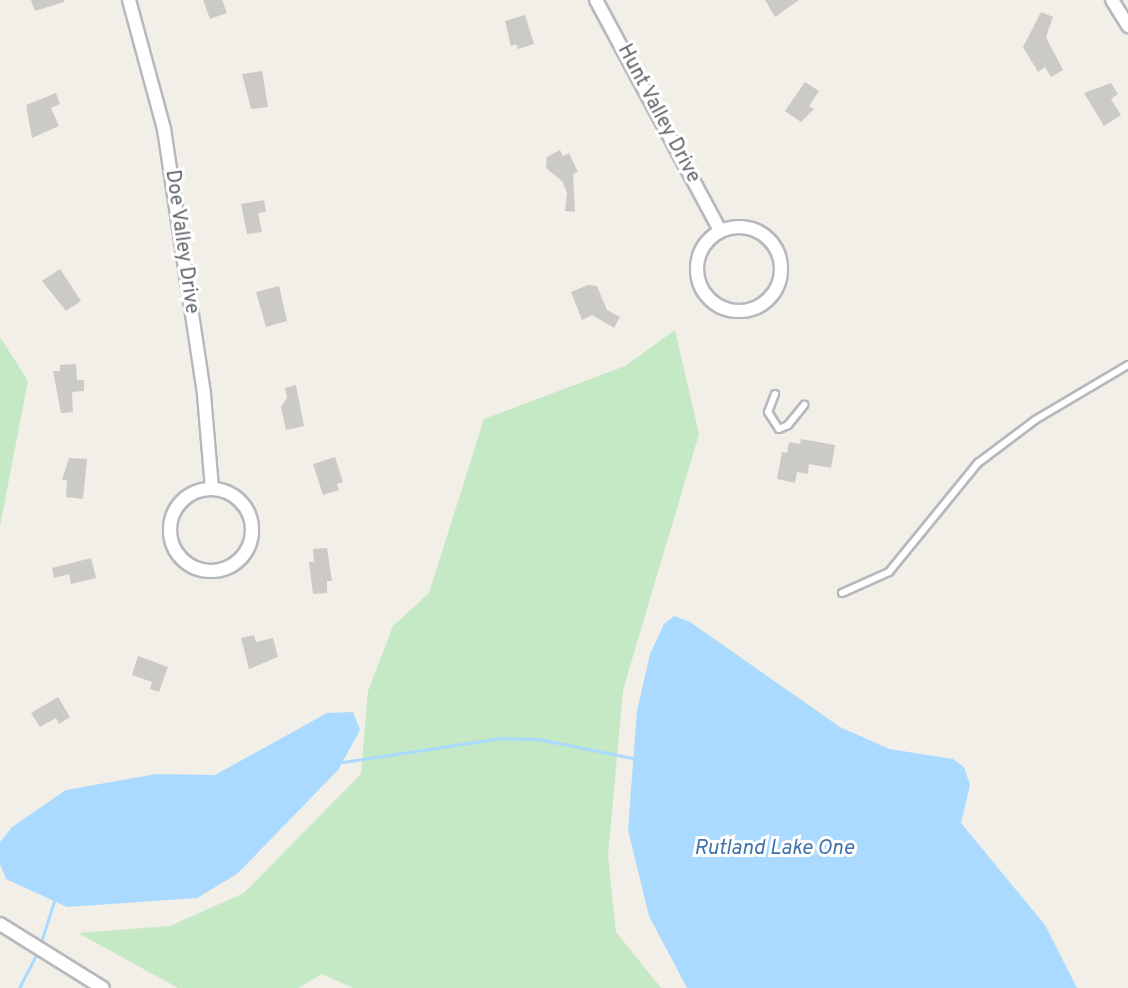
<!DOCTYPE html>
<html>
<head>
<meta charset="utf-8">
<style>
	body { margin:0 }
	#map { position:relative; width:1128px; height:988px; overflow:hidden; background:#f1efe8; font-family:Overpass,sans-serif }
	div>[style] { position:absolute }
	.green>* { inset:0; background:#c5e8c5 }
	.water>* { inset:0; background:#aadaff }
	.stream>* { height:3px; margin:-1.5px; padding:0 1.5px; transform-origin:1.5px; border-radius:1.5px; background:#aadaff }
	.building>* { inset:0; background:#cccac5 }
	.roads { filter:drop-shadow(2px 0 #b5b8bc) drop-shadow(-2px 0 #b5b8bc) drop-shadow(0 2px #b5b8bc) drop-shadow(0 -2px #b5b8bc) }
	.service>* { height:6px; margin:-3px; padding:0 3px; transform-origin:3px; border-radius:3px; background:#fff }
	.minor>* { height:12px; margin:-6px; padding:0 6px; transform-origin:6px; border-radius:6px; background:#fff }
	.minor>.ring { margin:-6px; padding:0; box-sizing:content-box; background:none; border:12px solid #fff; border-radius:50% }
	span { translate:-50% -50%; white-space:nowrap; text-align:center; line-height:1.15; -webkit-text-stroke:6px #fff; paint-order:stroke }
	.street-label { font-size:20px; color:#5f6368 }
	.water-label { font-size:21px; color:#4174aa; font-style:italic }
</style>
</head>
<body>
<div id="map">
	<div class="green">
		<i style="clip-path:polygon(675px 330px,699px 434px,623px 690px,608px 856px,616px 932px,661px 988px,353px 988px,322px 974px,298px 988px,178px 988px,78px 933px,170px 926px,244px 893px,361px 774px,368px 691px,393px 626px,429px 593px,484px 419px,625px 366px)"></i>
		<i style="clip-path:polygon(0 337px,28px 381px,0 526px)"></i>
	</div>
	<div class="water">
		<i style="clip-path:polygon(674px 616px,690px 622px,840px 727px,889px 749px,953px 759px,964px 767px,970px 785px,961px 823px,1045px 925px,1077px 988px,687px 988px,649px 916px,628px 830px,637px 711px,650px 654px,664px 624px)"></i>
		<i style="clip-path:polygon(353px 712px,360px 730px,338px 770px,237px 874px,197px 898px,67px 907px,6px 879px,0 864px,0 842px,12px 827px,66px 790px,156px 774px,215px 775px,327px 713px)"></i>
	</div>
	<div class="stream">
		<i style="left:343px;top:762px;width:160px;rotate:-8.6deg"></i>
		<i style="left:501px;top:738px;width:37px;rotate:2deg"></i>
		<i style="left:538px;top:739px;width:96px;rotate:11.4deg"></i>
		<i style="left:40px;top:945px;width:46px;rotate:-72.3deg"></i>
		<i style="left:19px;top:988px;width:42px;rotate:-62.8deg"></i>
	</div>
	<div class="building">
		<i style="clip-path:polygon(31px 0,64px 0,64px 2px,35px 11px)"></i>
		<i style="clip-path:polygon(203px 0,222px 0,227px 13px,210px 19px)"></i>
		<i style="clip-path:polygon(765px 0,799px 0,775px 17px)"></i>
		<i style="clip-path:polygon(1041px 12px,1053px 17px,1046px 37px,1063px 70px,1051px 77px,1045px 67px,1038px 72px,1023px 47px)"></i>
		<i style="clip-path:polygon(525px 15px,534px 44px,518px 49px,516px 44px,511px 46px,505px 21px)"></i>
		<i style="clip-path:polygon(262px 71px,268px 107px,251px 109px,242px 74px)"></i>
		<i style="clip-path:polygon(805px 82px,819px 91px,809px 106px,814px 109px,801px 122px,785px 111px)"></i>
		<i style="clip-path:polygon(1111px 83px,1118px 94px,1111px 99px,1121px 115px,1104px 126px,1084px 93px)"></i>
		<i style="clip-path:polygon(56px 93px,60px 104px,51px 108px,59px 126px,32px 138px,26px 105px)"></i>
		<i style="clip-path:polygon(560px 150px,563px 156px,569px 153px,578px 172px,573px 174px,575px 212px,565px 211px,567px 193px,562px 181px,546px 168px,547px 157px)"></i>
		<i style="clip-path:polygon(264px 200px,266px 212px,258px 213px,262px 232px,247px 234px,241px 204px)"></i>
		<i style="clip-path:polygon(60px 269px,81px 301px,66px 311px,42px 281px)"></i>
		<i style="clip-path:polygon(588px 285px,597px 286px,607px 310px,620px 317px,614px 328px,592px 315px,582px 320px,571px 292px)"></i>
		<i style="clip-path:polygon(279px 286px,287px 321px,266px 327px,256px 292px)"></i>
		<i style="clip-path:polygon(76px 364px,77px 380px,84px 380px,84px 391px,72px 392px,73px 412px,61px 413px,53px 371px,60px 371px,60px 365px)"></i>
		<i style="clip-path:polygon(296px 385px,304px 426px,286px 430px,281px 407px,287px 398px,285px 388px)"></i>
		<i style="clip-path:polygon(801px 439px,835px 445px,831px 468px,809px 464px,808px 474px,797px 472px,795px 483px,777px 479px,782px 452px,787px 453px,789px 442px,800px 444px)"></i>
		<i style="clip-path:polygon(335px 457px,343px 482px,337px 484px,339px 490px,323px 495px,313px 464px)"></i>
		<i style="clip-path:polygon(69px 458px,87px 459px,83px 499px,66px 497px,67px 480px,62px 480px)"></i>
		<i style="clip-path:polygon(327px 548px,332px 581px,327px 581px,327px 593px,313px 594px,309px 562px,314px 562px,313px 549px)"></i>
		<i style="clip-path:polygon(91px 558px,96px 578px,71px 584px,69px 574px,54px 578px,52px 568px)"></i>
		<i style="clip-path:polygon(254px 635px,256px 642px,273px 638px,278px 657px,249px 669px,241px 638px)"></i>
		<i style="clip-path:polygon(138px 656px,168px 667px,159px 692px,150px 689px,152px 682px,132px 675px)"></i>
		<i style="clip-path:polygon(58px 697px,70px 717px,59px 724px,56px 718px,40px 727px,31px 713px)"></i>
	</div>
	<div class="roads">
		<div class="service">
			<i style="left:775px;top:394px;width:19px;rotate:111deg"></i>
			<i style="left:768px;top:412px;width:20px;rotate:57deg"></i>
			<i style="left:779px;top:429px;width:10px;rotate:-24deg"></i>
			<i style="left:788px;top:425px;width:26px;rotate:-51deg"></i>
			<i style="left:842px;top:593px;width:51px;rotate:-24.1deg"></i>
			<i style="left:889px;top:572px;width:141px;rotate:-50.8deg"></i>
			<i style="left:978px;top:463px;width:71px;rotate:-37deg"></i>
			<i style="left:1035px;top:420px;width:108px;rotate:-30.6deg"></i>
		</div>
		<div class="minor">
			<i style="left:129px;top:0;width:134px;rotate:74.8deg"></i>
			<i style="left:164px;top:129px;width:269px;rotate:81.4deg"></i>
			<i style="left:204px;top:395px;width:93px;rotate:85.1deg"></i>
			<i style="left:596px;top:0;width:259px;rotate:61.7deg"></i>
			<i style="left:1112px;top:0;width:31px;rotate:58deg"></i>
			<i class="ring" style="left:697px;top:227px;width:72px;height:72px"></i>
			<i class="ring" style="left:170px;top:489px;width:70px;height:70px"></i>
			<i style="left:0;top:924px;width:121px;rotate:31.9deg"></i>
		</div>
	</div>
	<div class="street-label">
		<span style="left:658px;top:114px;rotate:62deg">Hunt Valley Drive</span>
		<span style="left:181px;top:242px;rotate:82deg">Doe Valley Drive</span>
	</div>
	<div class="water-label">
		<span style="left:774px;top:849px">Rutland Lake One</span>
	</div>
</div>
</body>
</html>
